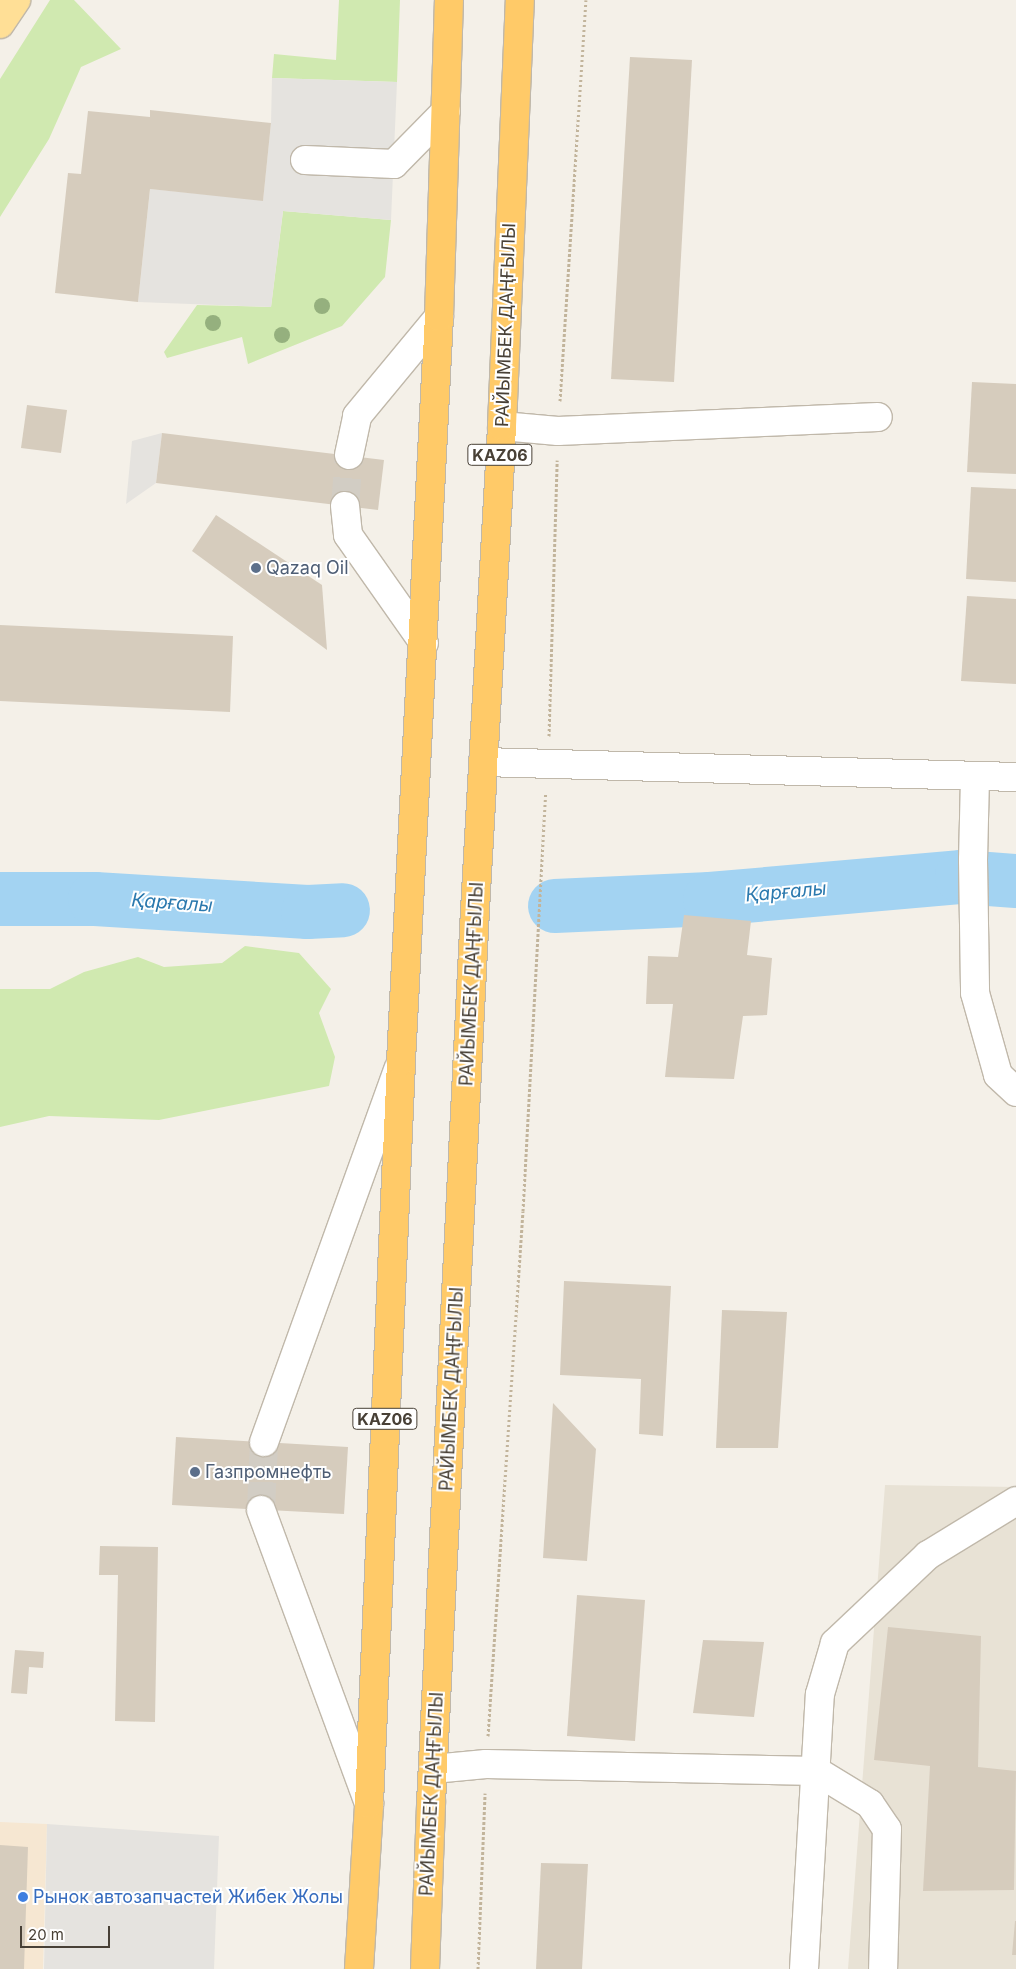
<!DOCTYPE html>
<html>
<head>
<meta charset="utf-8">
<style>
	body { margin:0 }
	#map { position:relative; width:1016px; height:1969px; overflow:hidden; background:#f4f0e8; font-family:Inter,sans-serif }
	div>[style] { position:absolute }
	.residential>* { inset:0; background:#e8e2d5 }
	.commercial>* { inset:0; background:#f6e7d2 }
	.green>* { inset:0; background:#d0e9b0 }
	.parking>* { inset:0; background:#e5e3df }
	.river>* { height:54px; margin:-27px; padding:0 27px; transform-origin:27px; border-radius:27px; background:#a3d3f2 }
	.building>* { inset:0; background:#d6ccbd }
	.minor-tunnel>* { height:28px; margin-top:-14px; transform-origin:0; background:repeating-linear-gradient(90deg,#d2cdc4 0 28px,transparent 0 42px) }
	.path>* { height:3px; margin-top:-1.5px; transform-origin:0; background:repeating-linear-gradient(90deg,#c2b49b 0 2.5px,transparent 0 5px) }
	.roads { filter:drop-shadow(1px 0 #c0b8aa) drop-shadow(-1px 0 #c0b8aa) drop-shadow(0 1px #c0b8aa) drop-shadow(0 -1px #c0b8aa) }
	.minor>* { height:28px; margin:-14px; padding:0 14px; transform-origin:14px; border-radius:14px; background:#fff }
	.major>* { height:28px; margin:-14px; padding:0 14px; transform-origin:14px; border-radius:14px; background:#ffdf96 }
	.highway>* { height:28px; margin:-14px; padding:0 14px; transform-origin:14px; border-radius:14px; background:#ffca68 }
	.trees>* { width:16px; height:16px; margin:-8px; border-radius:50%; background:#95b07e }
	.dots>* { width:14px; height:14px; translate:-50% -50%; box-sizing:border-box; border:2px solid #fff; border-radius:50% }
	span { translate:-50% -50%; white-space:nowrap; text-align:center; line-height:1.15; -webkit-text-stroke:4px #fff; paint-order:stroke }
	.shield-label span { padding:1px 4px; background:#fff; border:1px solid; border-radius:4px; -webkit-text-stroke-width:0 }
	.shield-label { font-size:16px; color:#484036; font-weight:700 }
	.street-label { font-size:18px; color:#484036 }
	.service-label { font-size:18px; color:#4e5e75 }
	.left { translate:0 -50%; text-align:left }
	.shop-label { font-size:18px; color:#366cbe }
	.water-label { font-size:19px; color:#2b79ae; font-style:italic }
	.scale { position:absolute; left:20px; top:1926px; width:90px; height:22px; box-sizing:border-box; border:2px solid #484036; border-top:0; padding-left:6px; font-size:15px; line-height:18px; white-space:nowrap; color:#484036; -webkit-text-stroke:4px #fff; paint-order:stroke }
</style>
</head>
<body>
<div id="map">
	<div class="residential">
		<i style="clip-path:polygon(885px 1485px,1016px 1487px,1016px 1969px,848px 1969px)"></i>
	</div>
	<div class="commercial">
		<i style="clip-path:polygon(0 1822px,47px 1824px,43px 1969px,0 1969px)"></i>
	</div>
	<div class="green">
		<i style="clip-path:polygon(50px 0,74px 0,121px 49px,81px 67px,49px 139px,0 217px,0 79px)"></i>
		<i style="clip-path:polygon(339px 0,400px 0,397px 82px,272px 78px,274px 54px,336px 60px)"></i>
		<i style="clip-path:polygon(283px 211px,391px 220px,385px 277px,342px 326px,248px 364px,242px 337px,167px 358px,164px 352px,197px 305px,271px 307px)"></i>
		<i style="clip-path:polygon(245px 946px,299px 953px,331px 989px,319px 1013px,335px 1057px,329px 1086px,159px 1120px,49px 1116px,0 1127px,0 989px,50px 989px,84px 972px,138px 957px,164px 967px,222px 963px)"></i>
	</div>
	<div class="parking">
		<i style="clip-path:polygon(272px 78px,397px 82px,391px 220px,283px 211px,271px 307px,138px 302px,150px 189px,263px 200px,271px 123px)"></i>
		<i style="clip-path:polygon(162px 433px,156px 483px,126px 504px,132px 441px)"></i>
		<i style="clip-path:polygon(47px 1824px,219px 1836px,214px 1969px,44px 1969px)"></i>
	</div>
	<div class="river">
		<i style="left:0;top:899px;width:95px"></i>
		<i style="left:95px;top:899px;width:213px;rotate:3.5deg"></i>
		<i style="left:308px;top:912px;width:35px;rotate:-3deg"></i>
		<i style="left:555px;top:906px;width:155px;rotate:-2.6deg"></i>
		<i style="left:710px;top:899px;width:253px;rotate:-5deg"></i>
		<i style="left:962px;top:877px;width:54px;rotate:4.2deg"></i>
	</div>
	<div class="building">
		<i style="clip-path:polygon(630px 57px,692px 60px,674px 382px,611px 379px)"></i>
		<i style="clip-path:polygon(150px 110px,271px 123px,263px 201px,150px 189px,138px 302px,55px 293px,68px 173px,81px 174px,88px 111px,150px 117px)"></i>
		<i style="clip-path:polygon(972px 382px,1016px 384px,1016px 474px,967px 472px)"></i>
		<i style="clip-path:polygon(27px 405px,67px 410px,61px 453px,21px 448px)"></i>
		<i style="clip-path:polygon(162px 433px,384px 460px,378px 510px,156px 483px)"></i>
		<i style="clip-path:polygon(971px 487px,1016px 489px,1016px 582px,966px 579px)"></i>
		<i style="clip-path:polygon(216px 515px,322px 585px,327px 650px,192px 551px)"></i>
		<i style="clip-path:polygon(967px 596px,1016px 599px,1016px 684px,961px 681px)"></i>
		<i style="clip-path:polygon(0 625px,233px 636px,230px 712px,0 701px)"></i>
		<i style="clip-path:polygon(684px 915px,751px 921px,747px 955px,772px 958px,767px 1015px,743px 1016px,734px 1079px,665px 1077px,673px 1004px,646px 1004px,648px 956px,678px 957px)"></i>
		<i style="clip-path:polygon(564px 1281px,671px 1286px,663px 1436px,639px 1434px,641px 1379px,560px 1375px)"></i>
		<i style="clip-path:polygon(722px 1310px,787px 1312px,778px 1448px,716px 1448px)"></i>
		<i style="clip-path:polygon(553px 1403px,596px 1449px,587px 1561px,543px 1558px)"></i>
		<i style="clip-path:polygon(176px 1437px,348px 1447px,344px 1514px,172px 1505px)"></i>
		<i style="clip-path:polygon(100px 1546px,158px 1547px,155px 1722px,115px 1721px,118px 1575px,99px 1575px)"></i>
		<i style="clip-path:polygon(577px 1595px,645px 1600px,635px 1741px,567px 1736px)"></i>
		<i style="clip-path:polygon(888px 1627px,981px 1636px,978px 1767px,1016px 1771px,1014px 1890px,923px 1891px,930px 1766px,874px 1760px)"></i>
		<i style="clip-path:polygon(703px 1640px,764px 1642px,754px 1717px,693px 1713px)"></i>
		<i style="clip-path:polygon(15px 1650px,44px 1652px,43px 1668px,29px 1667px,27px 1694px,11px 1693px)"></i>
		<i style="clip-path:polygon(0 1845px,28px 1847px,24px 1969px,0 1969px)"></i>
		<i style="clip-path:polygon(541px 1863px,588px 1864px,582px 1969px,536px 1969px)"></i>
		<i style="clip-path:polygon(1015px 1921px,1016px 1921px,1016px 1955px,1012px 1955px)"></i>
	</div>
	<div class="minor-tunnel">
		<i style="left:345px;top:506px;width:51px;rotate:-85.5deg"></i>
		<i style="left:261px;top:1510px;width:68px;rotate:-87.5deg"></i>
	</div>
	<div class="path">
		<i style="left:560px;top:401px;width:402px;rotate:-86.3deg"></i>
		<i style="left:549px;top:736px;width:276px;rotate:-88.3deg"></i>
		<i style="left:488px;top:1736px;width:526px;rotate:-86.19deg"></i>
		<i style="left:523px;top:1211px;width:420px;rotate:-86.9deg"></i>
		<i style="left:478px;top:1969px;width:176px;rotate:-87.7deg"></i>
	</div>
	<div class="roads">
		<div class="minor">
			<i style="left:305px;top:160px;width:89px;rotate:2.6deg"></i>
			<i style="left:394px;top:164px;width:74px;rotate:-45.5deg"></i>
			<i style="left:502px;top:426px;width:56px;rotate:5.1deg"></i>
			<i style="left:558px;top:431px;width:320px;rotate:-2.5deg"></i>
			<i style="left:349px;top:455px;width:40px;rotate:-78deg"></i>
			<i style="left:357px;top:416px;width:129px;rotate:-50.4deg"></i>
			<i style="left:345px;top:506px;width:29px;rotate:84deg"></i>
			<i style="left:348px;top:535px;width:132px;rotate:54.9deg"></i>
			<i style="left:483px;top:762px;width:533px;rotate:1.61deg"></i>
			<i style="left:975px;top:778px;width:82px;rotate:91.4deg"></i>
			<i style="left:973px;top:860px;width:133px;rotate:89.1deg"></i>
			<i style="left:975px;top:993px;width:85px;rotate:74.3deg"></i>
			<i style="left:998px;top:1075px;width:25px;rotate:43deg"></i>
			<i style="left:264px;top:1442px;width:396px;rotate:-70.2deg"></i>
			<i style="left:261px;top:1510px;width:313px;rotate:69.8deg"></i>
			<i style="left:433px;top:1769px;width:53px;rotate:-5.4deg"></i>
			<i style="left:486px;top:1764px;width:330px;rotate:1.2deg"></i>
			<i style="left:816px;top:1771px;width:63px;rotate:31.4deg"></i>
			<i style="left:870px;top:1804px;width:30px;rotate:56deg"></i>
			<i style="left:887px;top:1829px;width:140px;rotate:91.6deg"></i>
			<i style="left:804px;top:1969px;width:275px;rotate:-86.7deg"></i>
			<i style="left:820px;top:1694px;width:53px;rotate:-73.6deg"></i>
			<i style="left:835px;top:1643px;width:128px;rotate:-43.4deg"></i>
			<i style="left:928px;top:1555px;width:103px;rotate:-31.5deg"></i>
		</div>
		<div class="major">
			<i style="left:0;top:24px;width:29px;rotate:-56deg"></i>
		</div>
		<div class="highway">
			<i style="left:359px;top:1969px;width:165px;rotate:-86.5deg"></i>
			<i style="left:369px;top:1804px;width:744px;rotate:-87.53deg"></i>
			<i style="left:401px;top:1061px;width:745px;rotate:-87.08deg"></i>
			<i style="left:439px;top:317px;width:317px;rotate:-88.2deg"></i>
			<i style="left:425px;top:1969px;width:166px;rotate:-87.9deg"></i>
			<i style="left:431px;top:1803px;width:894px;rotate:-87.18deg"></i>
			<i style="left:475px;top:910px;width:485px;rotate:-86.8deg"></i>
			<i style="left:502px;top:426px;width:426px;rotate:-87.6deg"></i>
		</div>
	</div>
	<div class="trees">
		<i style="left:322px;top:306px"></i>
		<i style="left:213px;top:323px"></i>
		<i style="left:282px;top:335px"></i>
	</div>
	<div class="dots">
		<i style="left:256px;top:568px;background:#5c6f8a"></i>
		<i style="left:195px;top:1472px;background:#5c6f8a"></i>
		<i style="left:23px;top:1897px;background:#3f7fe0"></i>
	</div>
	<div class="shield-label">
		<span style="left:500px;top:455px">KАZ06</span>
		<span style="left:385px;top:1419px">KАZ06</span>
	</div>
	<div class="street-label">
		<span style="left:506px;top:325px;rotate:-88deg">РАЙЫМБЕК ДАҢҒЫЛЫ</span>
		<span style="left:472px;top:984px;rotate:-87deg">РАЙЫМБЕК ДАҢҒЫЛЫ</span>
		<span style="left:452px;top:1389px;rotate:-87deg">РАЙЫМБЕК ДАҢҒЫЛЫ</span>
		<span style="left:432px;top:1794px;rotate:-87deg">РАЙЫМБЕК ДАҢҒЫЛЫ</span>
	</div>
	<div class="service-label">
		<span class="left" style="left:266px;top:568px">Qazaq Oil</span>
		<span class="left" style="left:205px;top:1472px">Газпромнефть</span>
	</div>
	<div class="shop-label">
		<span class="left" style="left:33px;top:1897px">Рынок автозапчастей Жибек Жолы</span>
	</div>
	<div class="water-label">
		<span style="left:786px;top:892px;rotate:-5deg">Қарғалы</span>
		<span style="left:172px;top:903px;rotate:4deg">Қарғалы</span>
	</div>
	<div class="scale">20 m</div>
</div>
</body>
</html>
